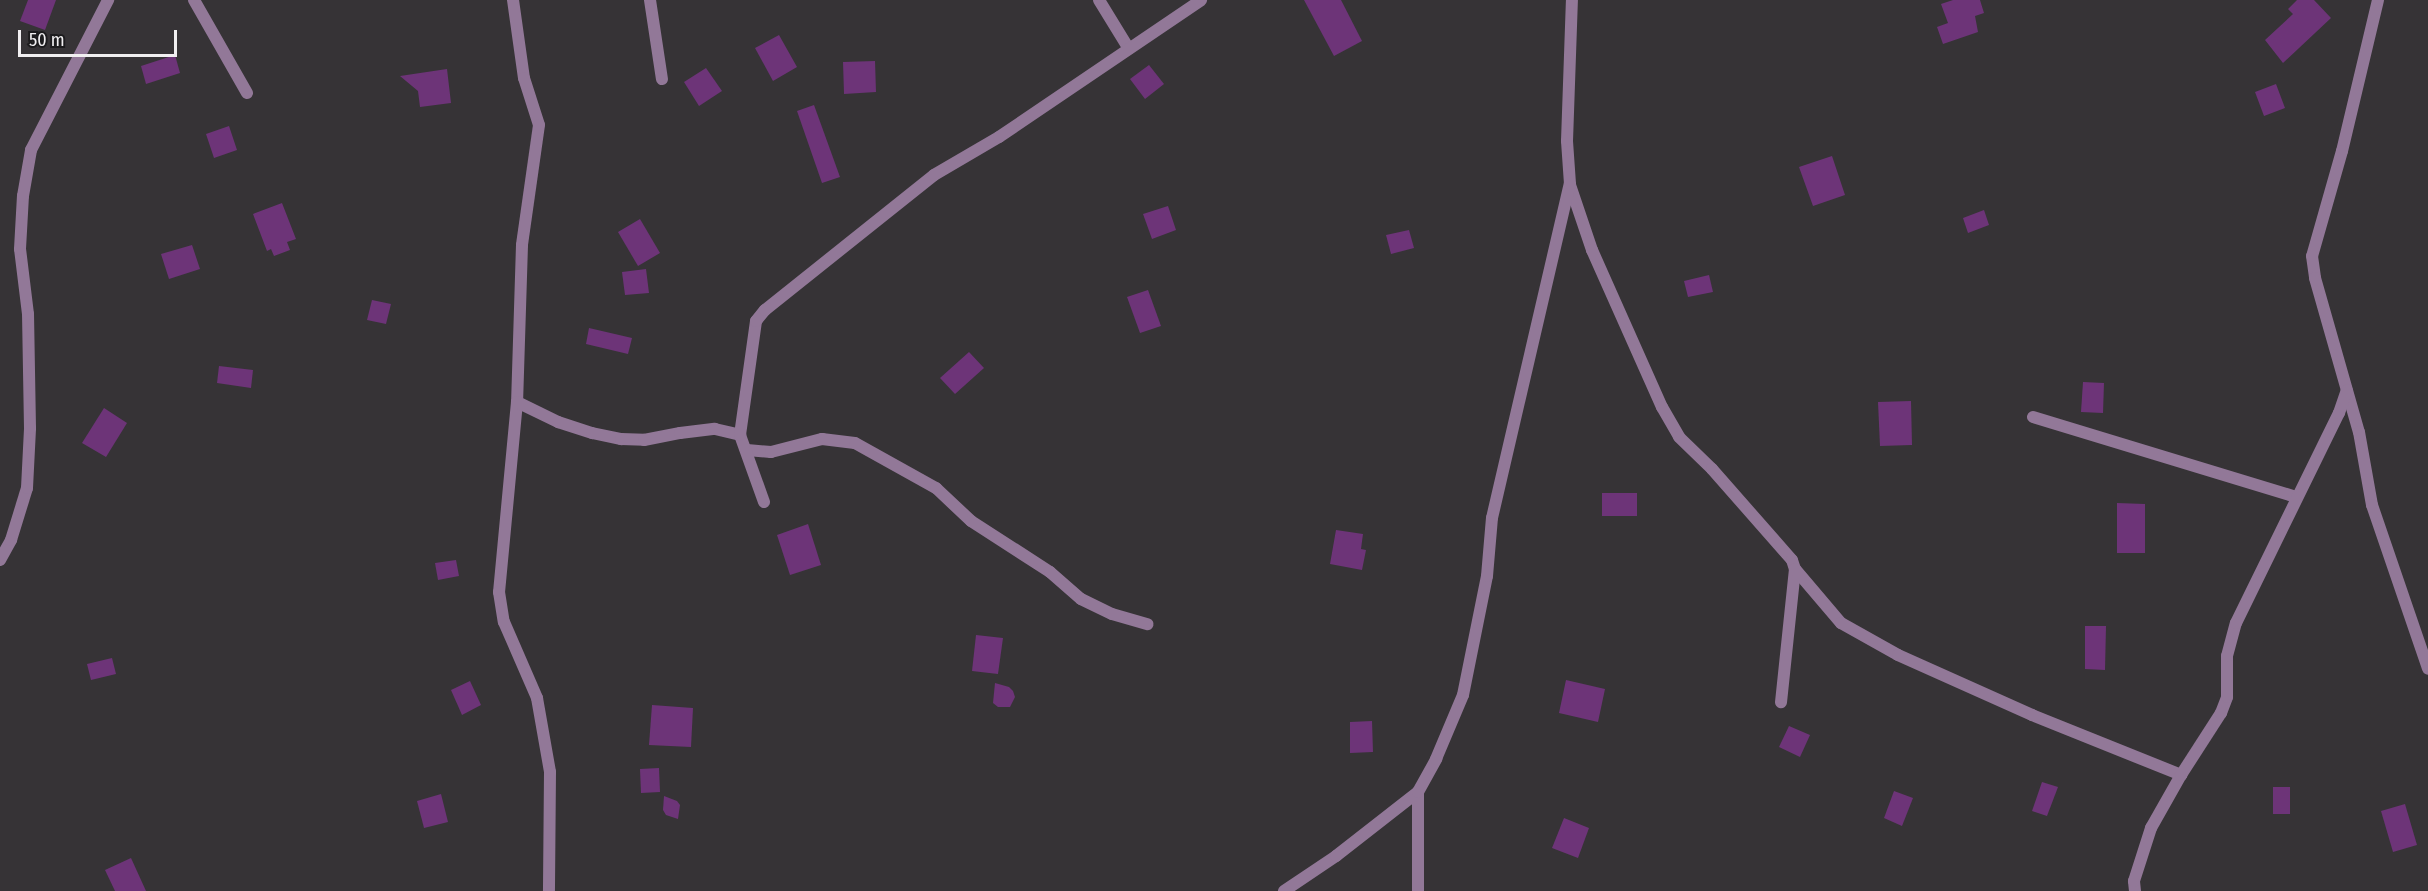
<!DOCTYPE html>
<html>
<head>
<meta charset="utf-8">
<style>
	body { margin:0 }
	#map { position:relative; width:2428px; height:891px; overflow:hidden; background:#363336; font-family:"Fira Sans Condensed",sans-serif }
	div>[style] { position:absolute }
	.building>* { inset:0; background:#6d3478 }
	.minor>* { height:12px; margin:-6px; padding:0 6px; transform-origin:6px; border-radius:6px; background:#927898 }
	span { translate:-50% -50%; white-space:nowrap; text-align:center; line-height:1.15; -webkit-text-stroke:4.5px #1c1b1d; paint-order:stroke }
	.scale { position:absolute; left:18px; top:30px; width:159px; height:27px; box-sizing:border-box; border:3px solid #f1eff1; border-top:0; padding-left:8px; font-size:18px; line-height:21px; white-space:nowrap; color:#f1eff1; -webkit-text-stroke:4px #1c1b1d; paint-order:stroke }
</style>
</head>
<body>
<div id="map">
	<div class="building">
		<i style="clip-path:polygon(28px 0,56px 0,45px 30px,20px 21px)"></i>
		<i style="clip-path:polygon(1304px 0,1341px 0,1362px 41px,1334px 56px)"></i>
		<i style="clip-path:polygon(1953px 0,1980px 0,1984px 13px,1975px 16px,1978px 32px,1943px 44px,1937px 27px,1948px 23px,1941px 4px)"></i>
		<i style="clip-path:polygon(2297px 0,2314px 0,2331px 18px,2283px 63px,2265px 40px,2293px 14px,2288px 9px)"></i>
		<i style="clip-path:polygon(779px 35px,797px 67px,773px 81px,755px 48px)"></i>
		<i style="clip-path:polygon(175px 55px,180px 73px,146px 84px,141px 66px)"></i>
		<i style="clip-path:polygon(875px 61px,876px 92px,844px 94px,843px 62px)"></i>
		<i style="clip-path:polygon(1149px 65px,1164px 84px,1145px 99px,1130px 79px)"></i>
		<i style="clip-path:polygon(706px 68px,722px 91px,699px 106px,684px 82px)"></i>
		<i style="clip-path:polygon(447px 69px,451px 103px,420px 107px,418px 91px,400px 76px)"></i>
		<i style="clip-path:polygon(2276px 84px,2285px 108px,2264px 116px,2255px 92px)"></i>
		<i style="clip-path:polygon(814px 105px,840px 177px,822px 183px,797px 111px)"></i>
		<i style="clip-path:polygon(229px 126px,237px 150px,214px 158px,206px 134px)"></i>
		<i style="clip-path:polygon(1832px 156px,1845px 195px,1813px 206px,1799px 167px)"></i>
		<i style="clip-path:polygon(282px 203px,296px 239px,287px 242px,290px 250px,274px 256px,271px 249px,267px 251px,253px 214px)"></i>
		<i style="clip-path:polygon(1168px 206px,1176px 230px,1152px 239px,1143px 214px)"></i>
		<i style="clip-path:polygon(1984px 210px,1989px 225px,1968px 233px,1963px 218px)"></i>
		<i style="clip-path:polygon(640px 219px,660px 253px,638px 266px,618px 232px)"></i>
		<i style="clip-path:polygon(1409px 230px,1414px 248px,1391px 254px,1386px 235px)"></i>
		<i style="clip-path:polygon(192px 245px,200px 269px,169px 279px,161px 254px)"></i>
		<i style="clip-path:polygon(646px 269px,649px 293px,625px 295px,622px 272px)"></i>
		<i style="clip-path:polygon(1709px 275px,1713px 292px,1688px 297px,1684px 281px)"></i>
		<i style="clip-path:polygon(1148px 290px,1161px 326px,1140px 333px,1127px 297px)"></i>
		<i style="clip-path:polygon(372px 300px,391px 304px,386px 324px,367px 320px)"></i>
		<i style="clip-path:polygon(589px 328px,632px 338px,628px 354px,586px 344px)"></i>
		<i style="clip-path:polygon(969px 352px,984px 368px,955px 394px,940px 378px)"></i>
		<i style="clip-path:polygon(219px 366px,253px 370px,251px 388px,217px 383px)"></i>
		<i style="clip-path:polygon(2083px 382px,2104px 383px,2103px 413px,2081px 412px)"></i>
		<i style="clip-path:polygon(1911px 401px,1912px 445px,1880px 446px,1878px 402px)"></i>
		<i style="clip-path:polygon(104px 408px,127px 423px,106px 457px,82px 443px)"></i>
		<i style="clip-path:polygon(1602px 493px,1637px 493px,1637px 516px,1602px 516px)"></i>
		<i style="clip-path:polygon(2117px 503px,2145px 504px,2145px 553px,2117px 553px)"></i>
		<i style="clip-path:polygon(808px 524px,821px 565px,790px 575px,777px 535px)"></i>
		<i style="clip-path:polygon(1336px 530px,1363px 534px,1361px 549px,1366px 550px,1362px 570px,1330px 564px)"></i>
		<i style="clip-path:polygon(456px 560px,459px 576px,438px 580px,435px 563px)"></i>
		<i style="clip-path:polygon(2085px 626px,2106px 626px,2105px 670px,2085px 669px)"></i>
		<i style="clip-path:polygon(976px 635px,1003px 638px,998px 674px,972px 671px)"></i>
		<i style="clip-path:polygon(112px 658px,116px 674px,91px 680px,87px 664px)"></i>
		<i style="clip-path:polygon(1566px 680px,1605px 689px,1598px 722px,1559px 713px)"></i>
		<i style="clip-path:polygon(470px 681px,481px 705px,462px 715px,451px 690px)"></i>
		<i style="clip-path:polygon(995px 683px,1009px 687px,1013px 691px,1015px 697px,1010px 707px,998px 707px,993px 703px)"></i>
		<i style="clip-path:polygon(652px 705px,693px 708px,691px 747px,649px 745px)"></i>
		<i style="clip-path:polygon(1372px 721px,1373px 752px,1350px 753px,1350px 722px)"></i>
		<i style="clip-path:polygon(1789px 726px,1810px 735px,1800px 757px,1779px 747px)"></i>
		<i style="clip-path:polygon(659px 768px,660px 792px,641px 793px,640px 769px)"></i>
		<i style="clip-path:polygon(2042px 782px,2058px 787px,2047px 816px,2032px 811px)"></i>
		<i style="clip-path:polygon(2273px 787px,2290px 787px,2290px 814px,2273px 814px)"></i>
		<i style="clip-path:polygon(1894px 791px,1913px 798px,1902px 826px,1884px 818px)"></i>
		<i style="clip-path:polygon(441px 794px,448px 822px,424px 828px,417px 801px)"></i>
		<i style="clip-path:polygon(664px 796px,677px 801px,680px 805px,678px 819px,666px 815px,663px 810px)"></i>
		<i style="clip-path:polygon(2405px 804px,2417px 845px,2393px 852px,2381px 811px)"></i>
		<i style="clip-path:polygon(1564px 818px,1589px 828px,1578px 858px,1552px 848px)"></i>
		<i style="clip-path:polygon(131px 858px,146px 891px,115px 891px,105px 870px)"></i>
	</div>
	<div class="minor">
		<i style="left:194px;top:0;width:107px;rotate:60.3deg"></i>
		<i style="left:513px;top:0;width:79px;rotate:82deg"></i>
		<i style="left:524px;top:78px;width:49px;rotate:72.3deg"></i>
		<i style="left:539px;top:125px;width:121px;rotate:98.1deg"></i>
		<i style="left:522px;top:245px;width:157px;rotate:91.8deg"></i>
		<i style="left:517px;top:402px;width:191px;rotate:95.4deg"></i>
		<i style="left:499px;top:592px;width:30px;rotate:81deg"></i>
		<i style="left:504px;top:622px;width:83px;rotate:66.5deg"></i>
		<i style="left:537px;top:698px;width:75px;rotate:80deg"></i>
		<i style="left:550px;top:772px;width:119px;rotate:90.5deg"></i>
		<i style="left:650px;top:0;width:80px;rotate:81.4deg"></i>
		<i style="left:1099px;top:0;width:57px;rotate:58.5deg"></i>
		<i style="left:2378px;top:0;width:155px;rotate:103.4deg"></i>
		<i style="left:2342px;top:151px;width:109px;rotate:105.9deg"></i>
		<i style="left:2312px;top:256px;width:22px;rotate:82deg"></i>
		<i style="left:2315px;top:278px;width:160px;rotate:74.1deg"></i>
		<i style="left:2359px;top:432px;width:74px;rotate:79.9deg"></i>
		<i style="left:2372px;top:505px;width:173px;rotate:71.1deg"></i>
		<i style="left:1570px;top:185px;width:69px;rotate:71.3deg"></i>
		<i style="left:1592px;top:250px;width:172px;rotate:66deg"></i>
		<i style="left:1662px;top:407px;width:34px;rotate:60deg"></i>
		<i style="left:1679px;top:437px;width:46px;rotate:44.1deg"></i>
		<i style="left:1712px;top:469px;width:121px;rotate:48.7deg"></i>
		<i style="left:1792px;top:560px;width:9px;rotate:72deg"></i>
		<i style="left:1795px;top:569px;width:134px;rotate:96deg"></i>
		<i style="left:517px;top:402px;width:46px;rotate:26deg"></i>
		<i style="left:558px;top:422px;width:36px;rotate:18deg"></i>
		<i style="left:592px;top:433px;width:30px;rotate:12deg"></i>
		<i style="left:621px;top:439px;width:23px;rotate:2deg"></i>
		<i style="left:644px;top:440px;width:37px;rotate:-11deg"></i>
		<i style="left:680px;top:433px;width:35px;rotate:-7deg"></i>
		<i style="left:715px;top:429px;width:26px;rotate:13deg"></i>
		<i style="left:2033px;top:417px;width:275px;rotate:16.9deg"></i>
		<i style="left:747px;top:450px;width:24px;rotate:5deg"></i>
		<i style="left:771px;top:452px;width:53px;rotate:-14.3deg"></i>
		<i style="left:822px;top:439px;width:33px;rotate:7deg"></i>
		<i style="left:855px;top:443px;width:93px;rotate:29.1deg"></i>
		<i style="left:936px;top:488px;width:48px;rotate:43.3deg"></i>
		<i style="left:971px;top:521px;width:94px;rotate:32.8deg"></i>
		<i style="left:1050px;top:572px;width:41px;rotate:41.1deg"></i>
		<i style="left:1081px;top:599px;width:34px;rotate:26deg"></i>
		<i style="left:1112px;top:614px;width:37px;rotate:16deg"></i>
		<i style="left:764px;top:502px;width:71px;rotate:-109.7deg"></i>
		<i style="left:740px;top:435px;width:115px;rotate:-82deg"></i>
		<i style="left:756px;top:321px;width:14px;rotate:-51deg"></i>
		<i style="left:765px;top:310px;width:216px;rotate:-38.6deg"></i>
		<i style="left:934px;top:175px;width:75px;rotate:-30.3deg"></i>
		<i style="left:999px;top:137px;width:244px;rotate:-34.1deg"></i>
		<i style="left:0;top:560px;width:23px;rotate:-61deg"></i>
		<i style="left:11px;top:540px;width:54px;rotate:-72.9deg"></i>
		<i style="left:27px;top:488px;width:60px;rotate:-87.1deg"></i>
		<i style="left:30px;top:428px;width:114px;rotate:-91deg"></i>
		<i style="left:28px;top:314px;width:65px;rotate:-97deg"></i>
		<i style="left:20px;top:249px;width:53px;rotate:-86.8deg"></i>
		<i style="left:23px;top:196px;width:47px;rotate:-80.1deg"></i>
		<i style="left:31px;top:150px;width:169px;rotate:-62.8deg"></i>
		<i style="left:1795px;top:569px;width:71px;rotate:49.6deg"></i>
		<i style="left:1841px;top:623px;width:65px;rotate:29.3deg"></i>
		<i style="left:1898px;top:655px;width:147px;rotate:24.1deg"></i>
		<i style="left:2032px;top:715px;width:161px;rotate:21.9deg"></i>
		<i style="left:1418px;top:792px;width:99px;rotate:90deg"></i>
		<i style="left:1284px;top:891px;width:63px;rotate:-33.9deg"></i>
		<i style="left:1336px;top:856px;width:104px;rotate:-38deg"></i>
		<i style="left:1418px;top:792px;width:38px;rotate:-61deg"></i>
		<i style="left:1436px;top:759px;width:69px;rotate:-67.1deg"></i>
		<i style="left:1463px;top:695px;width:121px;rotate:-78.6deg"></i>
		<i style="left:1487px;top:576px;width:58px;rotate:-85.1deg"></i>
		<i style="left:1492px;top:518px;width:343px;rotate:-76.9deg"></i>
		<i style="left:1570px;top:184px;width:43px;rotate:-94deg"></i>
		<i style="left:1567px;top:141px;width:141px;rotate:-88deg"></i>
		<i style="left:2135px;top:891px;width:10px;rotate:-96deg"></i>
		<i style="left:2134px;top:881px;width:56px;rotate:-72.2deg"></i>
		<i style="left:2151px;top:828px;width:61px;rotate:-60.5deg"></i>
		<i style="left:2181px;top:775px;width:74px;rotate:-57.2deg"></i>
		<i style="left:2221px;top:713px;width:17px;rotate:-69deg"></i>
		<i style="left:2227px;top:697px;width:41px;rotate:-90deg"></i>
		<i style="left:2227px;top:656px;width:34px;rotate:-75deg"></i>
		<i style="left:2236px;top:623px;width:234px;rotate:-63.9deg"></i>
		<i style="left:2339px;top:413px;width:24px;rotate:-71deg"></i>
	</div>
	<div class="scale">50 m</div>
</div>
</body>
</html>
